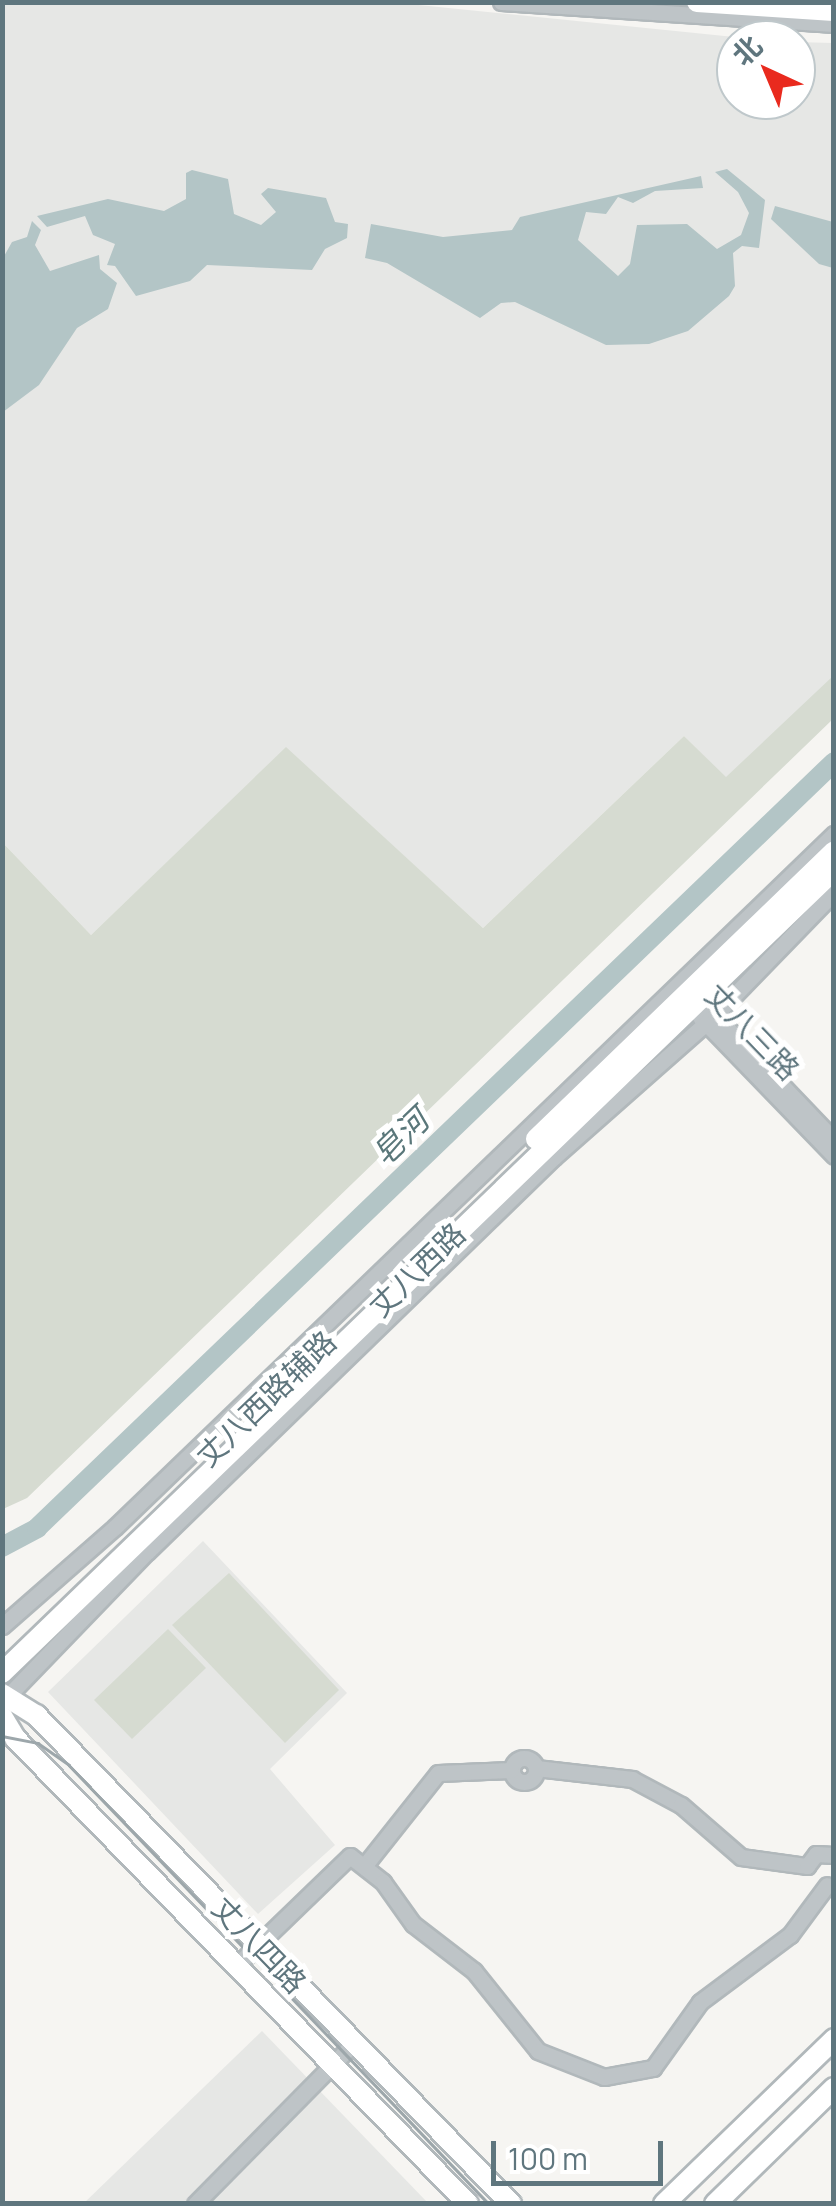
<!DOCTYPE html>
<html>
<head>
<meta charset="utf-8">
<style>
	body { margin:0 }
	#map { position:relative; width:836px; height:2206px; overflow:hidden; background:#f6f5f2; font-family:Manrope,"Noto Sans SC",sans-serif }
	div>[style] { position:absolute }
	.built>* { inset:0; background:#e6e7e5 }
	.green>* { inset:0; background:#d6dbd1 }
	.water>* { inset:0; background:#b3c5c6 }
	.river>* { height:20px; margin:-10px; padding:0 10px; transform-origin:10px; border-radius:10px; background:#b3c5c6 }
	.roads { filter:drop-shadow(2px 0 #b1b8bb) drop-shadow(-2px 0 #b1b8bb) drop-shadow(0 2px #b1b8bb) drop-shadow(0 -2px #b1b8bb) }
	.minor>* { height:15px; margin:-7.5px; padding:0 7.5px; transform-origin:7.5px; border-radius:7.5px; background:#bec4c7 }
	.minor>.ring { margin:-7.5px; padding:0; box-sizing:content-box; background:none; border:15px solid #bec4c7; border-radius:50% }
	.major>* { height:20px; margin:-10px; padding:0 10px; transform-origin:10px; border-radius:10px; background:#fff }
	.tram>* { height:2.5px; margin:-1.25px; padding:0 1.25px; transform-origin:1.25px; border-radius:1.25px; background:#9da7ab }
	span { translate:-50% -50%; white-space:nowrap; text-align:center; line-height:1.15; -webkit-text-stroke:10px #fff; paint-order:stroke }
	.street-label { font-size:30px; color:#5f767e }
	.water-label { font-size:32px; color:#5a777a; font-style:italic }
	.frame { position:absolute; inset:0; border:5px solid #5f767e; pointer-events:none }
	.north { position:absolute; left:716px; top:20px; width:100px; height:100px; box-sizing:border-box; background:#fff; border:2px solid #bfc8cb; border-radius:50%; rotate:316deg; font-size:28px; font-weight:700; line-height:40px; text-align:center; color:#5f767e }
	.north::after { content:''; display:block; margin:auto; width:35px; height:45px; background:#e92a1e; clip-path:polygon(50% 0,100% 100%,50% 72%,0 100%) }
	.scale { position:absolute; left:491px; top:2141px; width:172px; height:45px; box-sizing:border-box; border:5px solid #5f767e; border-top:0; padding-left:12px; font-size:30px; line-height:35px; white-space:nowrap; color:#5f767e; -webkit-text-stroke:8px #fff; paint-order:stroke }
</style>
</head>
<body>
<div id="map">
	<div class="built">
		<i style="clip-path:polygon(389px 2px,764px 40px,736px 40px,736px 100px,796px 100px,796px 42px,833px 43px,834px 676px,726px 778px,684px 736px,483px 928px,286px 748px,91px 935px,3px 843px,3px 3px)"></i>
		<i style="clip-path:polygon(203px 1541px,347px 1693px,270px 1769px,335px 1845px,258px 1914px,48px 1692px)"></i>
		<i style="clip-path:polygon(262px 2031px,428px 2203px,83px 2204px)"></i>
	</div>
	<div class="green">
		<i style="clip-path:polygon(833px 676px,833px 719px,27px 1498px,3px 1509px,3px 843px,91px 935px,286px 747px,483px 928px,684px 736px,726px 777px)"></i>
		<i style="clip-path:polygon(229px 1573px,339px 1690px,285px 1743px,172px 1625px)"></i>
		<i style="clip-path:polygon(168px 1629px,206px 1668px,132px 1739px,94px 1700px)"></i>
	</div>
	<div class="water">
		<i style="clip-path:polygon(727px 169px,765px 200px,759px 248px,742px 246px,733px 253px,735px 286px,729px 296px,688px 331px,649px 344px,606px 345px,515px 302px,501px 303px,480px 318px,387px 263px,365px 258px,371px 224px,443px 237px,512px 230px,520px 217px,701px 176px,703px 188px,655px 191px,633px 203px,618px 197px,606px 214px,586px 212px,578px 240px,618px 276px,630px 264px,637px 225px,687px 224px,717px 249px,741px 235px,749px 213px,738px 192px,715px 172px)"></i>
		<i style="clip-path:polygon(192px 170px,228px 179px,234px 214px,261px 225px,276px 212px,261px 194px,268px 188px,326px 198px,335px 222px,348px 224px,347px 238px,325px 249px,312px 270px,207px 265px,190px 281px,136px 296px,115px 266px,107px 265px,115px 244px,93px 235px,85px 216px,47px 227px,37px 216px,108px 199px,164px 211px,186px 199px,186px 173px)"></i>
		<i style="clip-path:polygon(775px 206px,833px 222px,833px 268px,819px 264px,771px 219px)"></i>
		<i style="clip-path:polygon(32px 221px,41px 230px,35px 245px,50px 271px,99px 255px,100px 269px,117px 283px,108px 309px,77px 328px,39px 385px,3px 412px,3px 258px,12px 242px,27px 237px)"></i>
	</div>
	<div class="river">
		<i style="left:2px;top:1547px;width:40px;rotate:-28deg"></i>
		<i style="left:37px;top:1528px;width:1105px;rotate:-43.86deg"></i>
	</div>
	<div class="roads">
		<div class="minor">
			<i style="left:501px;top:2px;width:334px;rotate:3.8deg"></i>
			<i style="left:709px;top:1009px;width:181px;rotate:46.3deg"></i>
			<i style="left:700px;top:1017px;width:193px;rotate:46deg"></i>
			<i style="left:2px;top:1626px;width:150px;rotate:-41.2deg"></i>
			<i style="left:115px;top:1527px;width:999px;rotate:-43.95deg"></i>
			<i style="left:2px;top:1702px;width:209px;rotate:-46deg"></i>
			<i style="left:147px;top:1552px;width:567px;rotate:-44.14deg"></i>
			<i style="left:554px;top:1157px;width:215px;rotate:-41.4deg"></i>
			<i style="left:715px;top:1015px;width:171px;rotate:-45.9deg"></i>
			<i class="ring" style="left:512px;top:1758px;width:9px;height:9px"></i>
			<i style="left:536px;top:1768px;width:97px;rotate:6.5deg"></i>
			<i style="left:632px;top:1779px;width:55px;rotate:28deg"></i>
			<i style="left:681px;top:1805px;width:79px;rotate:40.9deg"></i>
			<i style="left:741px;top:1857px;width:67px;rotate:7.8deg"></i>
			<i style="left:365px;top:1865px;width:117px;rotate:-51.6deg"></i>
			<i style="left:438px;top:1773px;width:73px;rotate:-2.4deg"></i>
			<i style="left:807px;top:1866px;width:15px;rotate:-53deg"></i>
			<i style="left:816px;top:1854px;width:18px;rotate:3deg"></i>
			<i style="left:237px;top:1965px;width:157px;rotate:-44deg"></i>
			<i style="left:350px;top:1856px;width:42px;rotate:38.2deg"></i>
			<i style="left:383px;top:1882px;width:52px;rotate:54.5deg"></i>
			<i style="left:413px;top:1924px;width:77px;rotate:37.6deg"></i>
			<i style="left:474px;top:1971px;width:102px;rotate:51.3deg"></i>
			<i style="left:538px;top:2051px;width:71px;rotate:21.5deg"></i>
			<i style="left:604px;top:2077px;width:50px;rotate:-10.4deg"></i>
			<i style="left:653px;top:2068px;width:81px;rotate:-54.5deg"></i>
			<i style="left:700px;top:2002px;width:112px;rotate:-36.7deg"></i>
			<i style="left:790px;top:1935px;width:62px;rotate:-53.5deg"></i>
			<i style="left:195px;top:2204px;width:226px;rotate:-45.4deg"></i>
		</div>
		<div class="major">
			<i style="left:697px;top:2px;width:137px;rotate:3.8deg"></i>
			<i style="left:536px;top:1139px;width:414px;rotate:-44deg"></i>
			<i style="left:2px;top:1673px;width:1156px;rotate:-43.98deg"></i>
			<i style="left:2px;top:1694px;width:40px;rotate:32deg"></i>
			<i style="left:36px;top:1715px;width:682px;rotate:45.83deg"></i>
			<i style="left:2px;top:1716px;width:26px;rotate:59deg"></i>
			<i style="left:15px;top:1738px;width:650px;rotate:45.81deg"></i>
			<i style="left:664px;top:2204px;width:237px;rotate:-44.1deg"></i>
			<i style="left:715px;top:2204px;width:166px;rotate:-44.3deg"></i>
		</div>
	</div>
	<div class="tram">
		<i style="left:2px;top:1736px;width:37px;rotate:11deg"></i>
		<i style="left:38px;top:1743px;width:38px;rotate:35deg"></i>
		<i style="left:69px;top:1765px;width:608px;rotate:46.27deg"></i>
	</div>
	<div class="street-label">
		<span style="left:752px;top:1032px;rotate:46deg">丈八三路</span>
		<span style="left:417px;top:1270px;rotate:-44deg">丈八西路</span>
		<span style="left:266px;top:1399px;rotate:-44deg">丈八西路辅路</span>
		<span style="left:259px;top:1945px;rotate:46deg">丈八四路</span>
	</div>
	<div class="water-label">
		<span style="left:400px;top:1137px;rotate:-44deg">皂河</span>
	</div>
	<div class="frame"></div>
	<div class="north">北</div>
	<div class="scale">100 m</div>
</div>
</body>
</html>
